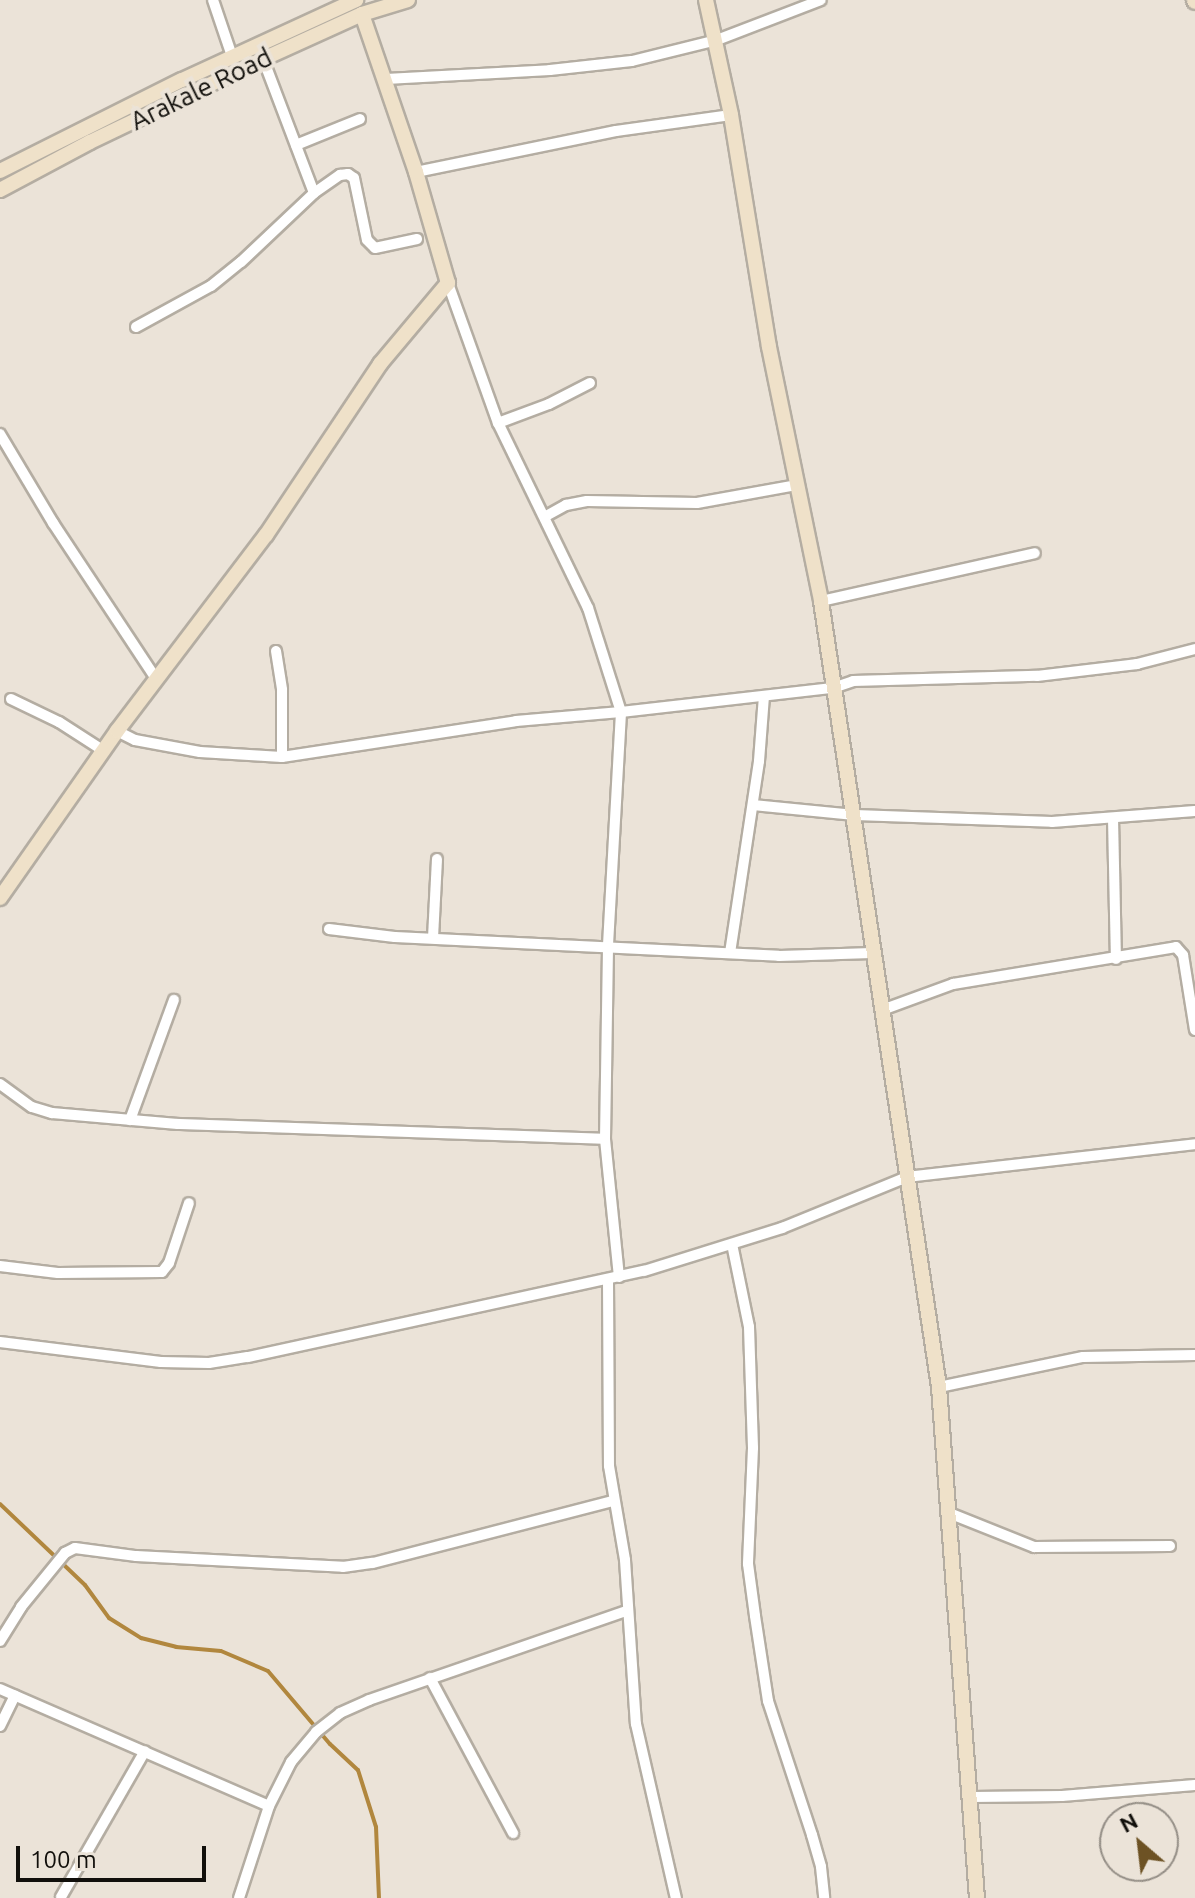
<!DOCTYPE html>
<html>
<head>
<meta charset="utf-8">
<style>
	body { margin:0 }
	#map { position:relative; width:1195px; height:1898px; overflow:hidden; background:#ebe3d8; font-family:Ubuntu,sans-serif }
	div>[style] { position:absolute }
	.stream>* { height:4px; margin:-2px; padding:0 2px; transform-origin:2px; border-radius:2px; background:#b1873e }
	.roads { filter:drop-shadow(2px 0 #b4ada2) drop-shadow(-2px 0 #b4ada2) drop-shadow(0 2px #b4ada2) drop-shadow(0 -2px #b4ada2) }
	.street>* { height:10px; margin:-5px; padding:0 5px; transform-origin:5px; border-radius:5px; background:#fff }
	.secondary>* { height:14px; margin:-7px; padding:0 7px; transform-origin:7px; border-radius:7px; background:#efe1c9 }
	span { translate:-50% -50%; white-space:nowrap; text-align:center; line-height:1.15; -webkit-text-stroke:8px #ebe3d8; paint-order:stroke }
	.street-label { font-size:26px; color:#110f0b }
	.north { position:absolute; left:1099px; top:1802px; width:80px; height:80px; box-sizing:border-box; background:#ebe3d8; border:2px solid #948e86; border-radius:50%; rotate:332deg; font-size:22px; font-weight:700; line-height:32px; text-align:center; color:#110f0b }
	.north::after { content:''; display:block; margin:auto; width:28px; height:36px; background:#6d5224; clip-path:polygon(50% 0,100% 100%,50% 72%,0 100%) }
	.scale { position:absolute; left:16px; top:1846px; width:190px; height:36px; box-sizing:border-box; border:4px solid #110f0b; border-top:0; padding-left:10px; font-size:24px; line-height:28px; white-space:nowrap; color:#110f0b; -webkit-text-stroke:6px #ebe3d8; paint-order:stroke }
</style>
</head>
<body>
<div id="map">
	<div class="stream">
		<i style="left:0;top:1504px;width:117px;rotate:43.6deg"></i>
		<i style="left:85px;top:1585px;width:41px;rotate:54deg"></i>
		<i style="left:109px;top:1618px;width:38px;rotate:32deg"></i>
		<i style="left:141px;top:1638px;width:36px;rotate:14deg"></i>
		<i style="left:176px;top:1647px;width:45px;rotate:5.1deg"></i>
		<i style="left:221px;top:1651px;width:51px;rotate:23.1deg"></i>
		<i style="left:268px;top:1671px;width:96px;rotate:49.7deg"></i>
		<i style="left:330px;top:1744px;width:38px;rotate:43deg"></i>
		<i style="left:358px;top:1770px;width:60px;rotate:72.5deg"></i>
		<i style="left:376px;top:1827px;width:71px;rotate:87.6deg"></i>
	</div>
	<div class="roads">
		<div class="street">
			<i style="left:213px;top:0;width:59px;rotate:71.3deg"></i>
			<i style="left:386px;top:79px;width:164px;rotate:-3.1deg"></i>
			<i style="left:550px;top:70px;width:82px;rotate:-6.3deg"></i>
			<i style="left:632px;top:61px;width:88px;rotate:-13.9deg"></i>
			<i style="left:717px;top:40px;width:111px;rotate:-21deg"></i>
			<i style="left:296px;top:145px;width:69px;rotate:-22.1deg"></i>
			<i style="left:416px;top:172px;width:204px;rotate:-11.6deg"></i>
			<i style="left:616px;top:131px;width:116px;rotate:-7.9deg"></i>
			<i style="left:314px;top:193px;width:32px;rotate:-35deg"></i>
			<i style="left:340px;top:175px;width:8px;rotate:-7deg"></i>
			<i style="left:348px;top:174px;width:7px;rotate:34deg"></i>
			<i style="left:354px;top:178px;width:63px;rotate:78.2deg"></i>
			<i style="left:367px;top:240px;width:11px;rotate:45deg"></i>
			<i style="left:375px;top:248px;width:43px;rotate:-12.1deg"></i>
			<i style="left:136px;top:327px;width:85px;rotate:-28.7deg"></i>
			<i style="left:211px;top:286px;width:38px;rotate:-39deg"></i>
			<i style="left:241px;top:262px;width:100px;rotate:-43.4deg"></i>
			<i style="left:314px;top:193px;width:143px;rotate:-110.8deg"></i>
			<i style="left:498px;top:423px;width:54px;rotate:-20.4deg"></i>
			<i style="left:549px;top:404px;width:46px;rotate:-27.1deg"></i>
			<i style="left:0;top:434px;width:104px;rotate:59.2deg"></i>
			<i style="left:53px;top:523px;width:188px;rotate:56.5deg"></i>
			<i style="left:546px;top:516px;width:23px;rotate:-29deg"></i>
			<i style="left:566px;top:505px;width:21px;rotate:-11deg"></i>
			<i style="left:587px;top:501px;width:110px;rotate:1deg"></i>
			<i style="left:697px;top:503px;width:102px;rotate:-10.2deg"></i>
			<i style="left:821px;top:601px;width:219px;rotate:-12.6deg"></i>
			<i style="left:276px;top:651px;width:39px;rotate:81deg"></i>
			<i style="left:282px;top:690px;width:67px;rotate:90deg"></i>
			<i style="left:11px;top:699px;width:53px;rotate:25.6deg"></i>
			<i style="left:59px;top:722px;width:54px;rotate:32.8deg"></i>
			<i style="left:117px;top:731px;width:20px;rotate:27deg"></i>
			<i style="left:135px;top:740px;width:66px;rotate:10.5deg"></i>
			<i style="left:200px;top:752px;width:82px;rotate:3.5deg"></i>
			<i style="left:282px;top:757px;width:237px;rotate:-8.7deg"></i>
			<i style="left:516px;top:721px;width:105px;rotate:-4.9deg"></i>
			<i style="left:621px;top:712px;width:109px;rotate:-107.6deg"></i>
			<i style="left:588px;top:608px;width:206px;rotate:-115.9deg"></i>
			<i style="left:498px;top:423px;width:149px;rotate:-109.7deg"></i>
			<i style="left:753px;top:805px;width:102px;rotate:5.6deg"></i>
			<i style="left:855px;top:815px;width:197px;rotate:2deg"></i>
			<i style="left:1052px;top:822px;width:143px;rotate:-4.4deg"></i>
			<i style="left:1113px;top:818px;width:141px;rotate:88.8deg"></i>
			<i style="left:329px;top:929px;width:66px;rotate:6.9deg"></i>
			<i style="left:395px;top:937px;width:384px;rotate:2.8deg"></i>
			<i style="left:779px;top:956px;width:93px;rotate:-1.8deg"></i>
			<i style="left:433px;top:938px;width:79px;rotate:-87.1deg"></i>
			<i style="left:730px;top:953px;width:194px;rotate:-81.4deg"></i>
			<i style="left:759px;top:761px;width:65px;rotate:-85.6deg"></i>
			<i style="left:882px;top:1010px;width:76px;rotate:-20.1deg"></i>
			<i style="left:953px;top:984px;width:226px;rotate:-9.4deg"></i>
			<i style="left:1176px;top:947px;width:11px;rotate:49deg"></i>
			<i style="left:1183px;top:955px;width:76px;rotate:80.9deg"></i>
			<i style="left:0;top:1084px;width:39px;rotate:36deg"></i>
			<i style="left:32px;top:1107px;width:21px;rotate:17deg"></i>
			<i style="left:52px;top:1113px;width:126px;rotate:5deg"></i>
			<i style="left:178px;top:1124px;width:427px;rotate:2deg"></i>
			<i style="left:130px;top:1120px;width:128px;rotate:-69.9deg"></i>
			<i style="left:732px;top:1244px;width:85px;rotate:78.4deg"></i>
			<i style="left:749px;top:1327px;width:121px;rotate:88.1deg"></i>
			<i style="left:753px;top:1448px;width:116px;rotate:92.5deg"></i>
			<i style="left:748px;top:1564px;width:52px;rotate:82.3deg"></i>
			<i style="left:755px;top:1616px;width:86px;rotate:81.3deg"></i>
			<i style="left:768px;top:1701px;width:141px;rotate:71.8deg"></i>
			<i style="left:812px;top:1835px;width:33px;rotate:74deg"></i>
			<i style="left:821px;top:1867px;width:31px;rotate:84deg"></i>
			<i style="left:0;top:1266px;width:58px;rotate:6.9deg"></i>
			<i style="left:58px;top:1273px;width:104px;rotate:-0.6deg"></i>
			<i style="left:162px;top:1272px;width:11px;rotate:-52deg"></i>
			<i style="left:169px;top:1263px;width:63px;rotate:-71.6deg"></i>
			<i style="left:619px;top:1277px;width:139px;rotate:-95.8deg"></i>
			<i style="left:605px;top:1139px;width:194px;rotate:-89.1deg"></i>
			<i style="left:608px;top:945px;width:233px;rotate:-86.8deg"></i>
			<i style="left:621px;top:712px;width:213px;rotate:-6.5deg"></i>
			<i style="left:833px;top:688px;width:21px;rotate:-19deg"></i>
			<i style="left:853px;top:681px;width:184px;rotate:-1.6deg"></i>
			<i style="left:1037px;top:676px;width:101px;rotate:-6.8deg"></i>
			<i style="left:1137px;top:664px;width:60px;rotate:-14.5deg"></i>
			<i style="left:608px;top:1280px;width:186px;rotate:89.7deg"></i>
			<i style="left:609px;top:1466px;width:95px;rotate:80.3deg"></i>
			<i style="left:625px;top:1560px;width:164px;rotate:86.2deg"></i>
			<i style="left:636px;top:1724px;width:179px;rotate:77.1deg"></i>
			<i style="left:0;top:1342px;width:162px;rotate:7.1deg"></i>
			<i style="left:161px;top:1362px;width:48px;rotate:1.2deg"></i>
			<i style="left:209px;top:1363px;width:39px;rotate:-9deg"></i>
			<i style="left:248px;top:1357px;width:405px;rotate:-12.3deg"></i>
			<i style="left:644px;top:1271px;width:145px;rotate:-17.3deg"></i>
			<i style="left:782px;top:1228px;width:135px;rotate:-22.2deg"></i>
			<i style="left:907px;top:1177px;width:290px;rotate:-6.5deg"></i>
			<i style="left:939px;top:1387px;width:147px;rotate:-11.8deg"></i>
			<i style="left:1083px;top:1357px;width:112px;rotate:-1deg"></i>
			<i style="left:949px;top:1513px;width:92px;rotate:21.8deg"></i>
			<i style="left:1034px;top:1547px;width:136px;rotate:-0.4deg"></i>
			<i style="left:0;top:1641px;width:40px;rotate:-58deg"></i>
			<i style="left:21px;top:1607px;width:70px;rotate:-50.8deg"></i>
			<i style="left:65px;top:1553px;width:11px;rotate:-27deg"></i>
			<i style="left:75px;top:1548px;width:62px;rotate:7.5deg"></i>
			<i style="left:136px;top:1556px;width:207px;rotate:3deg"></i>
			<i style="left:343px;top:1567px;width:30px;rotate:-8deg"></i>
			<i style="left:373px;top:1563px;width:247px;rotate:-14.5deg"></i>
			<i style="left:430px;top:1678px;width:176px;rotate:61.8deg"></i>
			<i style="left:0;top:1689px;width:293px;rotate:23.5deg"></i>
			<i style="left:0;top:1726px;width:34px;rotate:-64deg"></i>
			<i style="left:972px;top:1797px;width:90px;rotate:-0.6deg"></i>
			<i style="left:1062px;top:1796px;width:133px;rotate:-4.7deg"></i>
			<i style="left:61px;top:1897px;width:168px;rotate:-60.1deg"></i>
			<i style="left:239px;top:1898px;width:97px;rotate:-71.9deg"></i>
			<i style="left:269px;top:1806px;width:49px;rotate:-63.4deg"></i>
			<i style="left:291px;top:1762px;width:39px;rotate:-50deg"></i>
			<i style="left:316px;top:1732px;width:31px;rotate:-38deg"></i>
			<i style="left:340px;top:1713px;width:32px;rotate:-24deg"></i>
			<i style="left:369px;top:1700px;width:272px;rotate:-19.1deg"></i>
		</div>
		<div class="secondary">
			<i style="left:706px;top:0;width:118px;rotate:77.7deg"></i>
			<i style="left:731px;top:115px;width:235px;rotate:80.7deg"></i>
			<i style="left:769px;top:347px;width:259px;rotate:78.4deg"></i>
			<i style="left:821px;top:601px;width:795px;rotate:81.46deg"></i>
			<i style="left:939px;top:1387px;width:512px;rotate:85.75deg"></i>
			<i style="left:1194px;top:0;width:2px;rotate:63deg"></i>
			<i style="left:0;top:171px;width:203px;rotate:-26.6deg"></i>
			<i style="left:182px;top:80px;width:192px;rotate:-24.7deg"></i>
			<i style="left:0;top:190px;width:102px;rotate:-28.1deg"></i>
			<i style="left:90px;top:142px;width:192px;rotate:-25.6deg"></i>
			<i style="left:263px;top:59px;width:109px;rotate:-24.4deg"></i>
			<i style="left:362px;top:14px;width:48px;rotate:-16.9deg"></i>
			<i style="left:0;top:898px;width:204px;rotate:-55deg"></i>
			<i style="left:117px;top:731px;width:246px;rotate:-52.8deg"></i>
			<i style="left:266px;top:535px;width:206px;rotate:-56.3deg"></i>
			<i style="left:380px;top:364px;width:106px;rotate:-50deg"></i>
			<i style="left:448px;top:283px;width:116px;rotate:-106.1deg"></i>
			<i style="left:416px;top:172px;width:167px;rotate:-108.9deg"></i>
		</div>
	</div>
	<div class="street-label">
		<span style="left:201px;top:89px;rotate:-26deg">Arakale Road</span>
	</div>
	<div class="north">N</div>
	<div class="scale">100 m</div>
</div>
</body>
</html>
